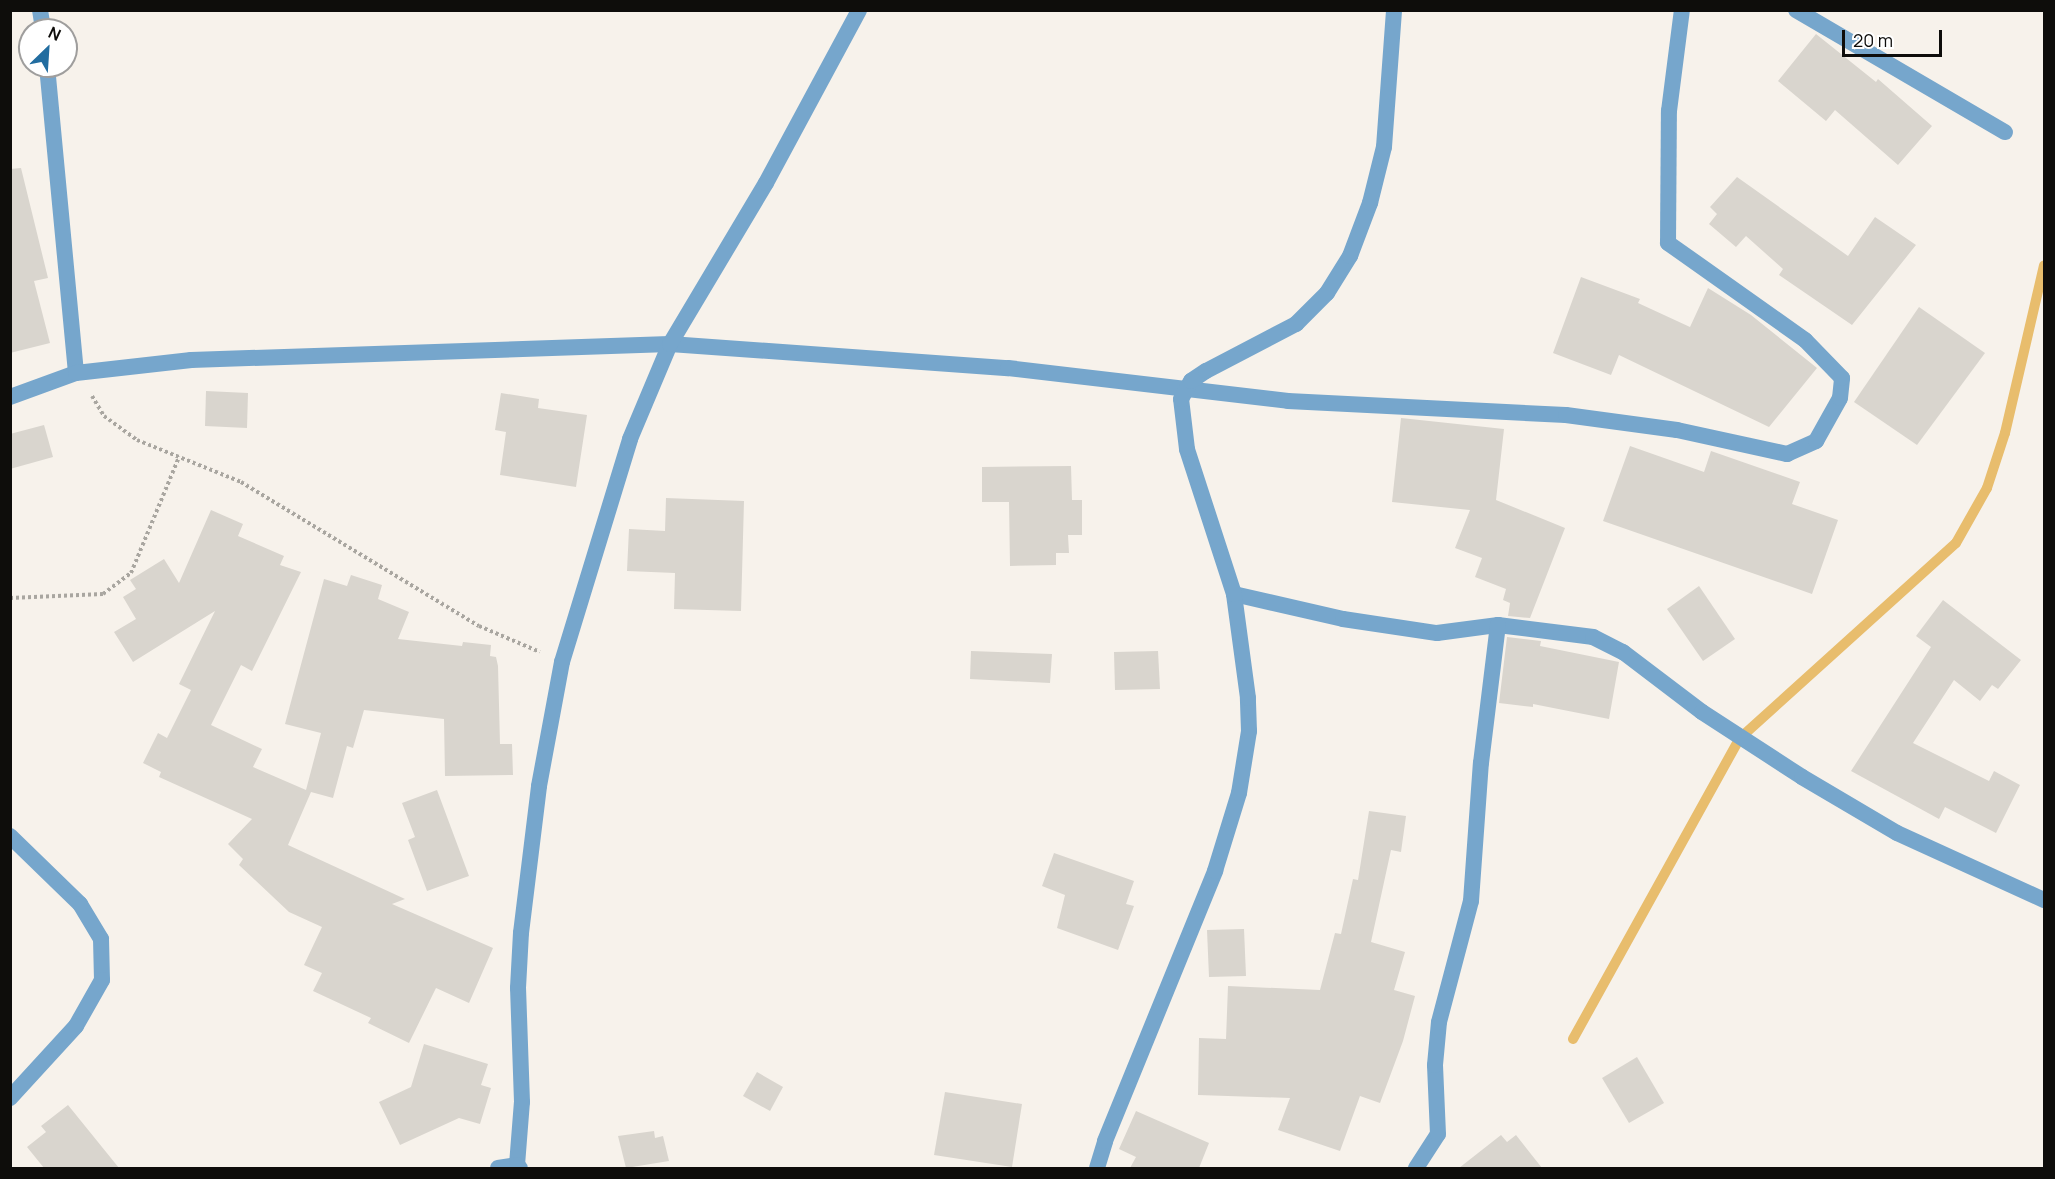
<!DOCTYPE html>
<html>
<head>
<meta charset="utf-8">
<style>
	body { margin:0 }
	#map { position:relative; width:2055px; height:1179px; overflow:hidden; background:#f7f2eb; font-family:Manrope,sans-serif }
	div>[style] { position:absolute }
	.stream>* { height:10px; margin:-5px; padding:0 5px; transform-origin:5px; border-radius:5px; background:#e8bd6d }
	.building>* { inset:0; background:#d9d5ce }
	.path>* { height:4px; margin-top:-2px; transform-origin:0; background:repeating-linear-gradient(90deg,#a9a6a0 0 3px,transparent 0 6px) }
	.minor>* { height:16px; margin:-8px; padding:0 8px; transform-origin:8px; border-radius:8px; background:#76a6cc }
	span { translate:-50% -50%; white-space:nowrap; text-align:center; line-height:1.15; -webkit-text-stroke:4.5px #fff; paint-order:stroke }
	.frame { position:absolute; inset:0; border:12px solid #0e0d0b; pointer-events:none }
	.north { position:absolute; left:18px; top:18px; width:60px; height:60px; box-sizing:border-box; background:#fff; border:2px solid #9f9e9d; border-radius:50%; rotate:25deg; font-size:16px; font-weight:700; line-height:24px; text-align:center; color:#0e0d0b }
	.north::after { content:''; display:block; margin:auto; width:21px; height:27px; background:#226da0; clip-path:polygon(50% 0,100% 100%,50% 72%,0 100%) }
	.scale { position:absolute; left:1842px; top:30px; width:100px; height:27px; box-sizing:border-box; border:3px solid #0e0d0b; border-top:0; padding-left:8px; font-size:18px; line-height:21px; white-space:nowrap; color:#0e0d0b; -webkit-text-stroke:4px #fff; paint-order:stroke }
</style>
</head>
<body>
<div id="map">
	<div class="stream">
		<i style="left:1573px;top:1039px;width:343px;rotate:-61deg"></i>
		<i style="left:1739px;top:739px;width:292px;rotate:-42.1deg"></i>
		<i style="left:1956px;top:543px;width:63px;rotate:-60.6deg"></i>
		<i style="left:1987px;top:488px;width:58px;rotate:-71.9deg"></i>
		<i style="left:2005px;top:433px;width:172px;rotate:-76.9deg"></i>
	</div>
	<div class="building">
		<i style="clip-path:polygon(1816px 34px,1876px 82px,1878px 79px,1932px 126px,1898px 165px,1835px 110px,1826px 121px,1778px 81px)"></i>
		<i style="clip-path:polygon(21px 168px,48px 278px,34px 281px,50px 343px,10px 353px,10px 169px)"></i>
		<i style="clip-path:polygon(1737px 177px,1848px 256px,1875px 217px,1916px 245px,1852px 325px,1779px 275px,1783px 269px,1746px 236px,1736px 247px,1709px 224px,1717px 214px,1710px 207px)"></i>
		<i style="clip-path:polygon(1581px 277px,1640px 299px,1638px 303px,1690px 327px,1708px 288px,1751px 315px,1817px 368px,1769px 427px,1619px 355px,1611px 375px,1553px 353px)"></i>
		<i style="clip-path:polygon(1919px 307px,1985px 353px,1917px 445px,1854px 402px)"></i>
		<i style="clip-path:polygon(206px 391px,248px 393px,247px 428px,205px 426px)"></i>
		<i style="clip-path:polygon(501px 393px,539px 399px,538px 408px,587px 415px,576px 487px,500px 475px,506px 432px,495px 430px)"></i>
		<i style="clip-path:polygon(1401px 418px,1504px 429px,1496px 500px,1565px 528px,1530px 618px,1508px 616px,1510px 603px,1503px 600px,1506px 589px,1475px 577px,1482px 558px,1455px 548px,1470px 510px,1392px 502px)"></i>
		<i style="clip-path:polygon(44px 425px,53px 457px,10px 469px,10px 434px)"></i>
		<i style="clip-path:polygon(1630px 446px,1704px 472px,1711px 451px,1800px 482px,1792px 504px,1838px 520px,1812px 594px,1603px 521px)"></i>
		<i style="clip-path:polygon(1071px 466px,1072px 500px,1082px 500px,1082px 535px,1068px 535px,1069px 553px,1056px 553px,1056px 565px,1010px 566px,1009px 502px,982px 502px,982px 467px)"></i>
		<i style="clip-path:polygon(666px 498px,744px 501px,741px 611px,674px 609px,675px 573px,627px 571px,629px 529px,665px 531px)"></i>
		<i style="clip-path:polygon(211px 510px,243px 524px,238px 536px,284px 556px,280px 565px,301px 572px,252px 671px,241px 665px,211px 725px,262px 749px,253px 767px,306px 790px,321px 733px,285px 724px,324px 579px,347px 586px,351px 575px,382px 585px,378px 599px,409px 612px,398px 639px,462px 646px,463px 642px,491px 645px,490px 656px,496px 657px,498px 666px,500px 744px,512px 744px,513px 775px,445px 776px,444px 719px,364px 710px,353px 748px,347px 746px,333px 798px,311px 792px,288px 845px,405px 899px,392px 904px,493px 948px,469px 1003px,436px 988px,409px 1043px,368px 1023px,371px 1018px,313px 991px,322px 973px,304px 965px,322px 927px,289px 912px,239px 865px,243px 859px,228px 844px,252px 819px,159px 777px,161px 772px,143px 763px,158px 733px,167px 738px,191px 690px,179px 684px,215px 611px,133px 662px,114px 632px,136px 619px,123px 597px,136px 589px,130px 580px,164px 559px,179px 583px)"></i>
		<i style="clip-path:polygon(1699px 586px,1735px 639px,1703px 661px,1667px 609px)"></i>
		<i style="clip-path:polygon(1943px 600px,2021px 660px,1998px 689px,1992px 685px,1980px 701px,1954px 680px,1913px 743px,1989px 781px,1994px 771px,2020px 785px,1996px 833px,1945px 807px,1939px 819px,1851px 771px,1931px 647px,1916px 636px)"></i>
		<i style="clip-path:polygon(1507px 637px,1541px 641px,1540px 646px,1619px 662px,1609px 719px,1533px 704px,1533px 707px,1499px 703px)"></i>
		<i style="clip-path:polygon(971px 651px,1052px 654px,1050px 683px,970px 679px)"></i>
		<i style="clip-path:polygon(1158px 651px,1160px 689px,1115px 690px,1114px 652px)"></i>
		<i style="clip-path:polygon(437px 790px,469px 876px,427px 891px,408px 840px,415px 837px,402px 803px)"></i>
		<i style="clip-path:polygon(1369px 811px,1406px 816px,1401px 852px,1391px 850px,1371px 942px,1405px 952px,1394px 990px,1415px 996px,1403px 1041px,1380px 1103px,1360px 1096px,1340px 1151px,1278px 1130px,1290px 1098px,1198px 1095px,1199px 1038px,1226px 1039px,1228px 986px,1320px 990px,1335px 933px,1341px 934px,1353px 879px,1358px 880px)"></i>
		<i style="clip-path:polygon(1054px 853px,1134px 881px,1126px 904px,1134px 906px,1118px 950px,1057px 928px,1065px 895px,1042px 886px)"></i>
		<i style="clip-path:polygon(1244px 929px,1246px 976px,1209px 977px,1207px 930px)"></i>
		<i style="clip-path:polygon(424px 1044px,488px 1064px,481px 1085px,491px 1088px,480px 1124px,459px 1118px,400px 1145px,379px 1102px,411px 1087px)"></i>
		<i style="clip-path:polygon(1637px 1057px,1664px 1103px,1629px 1123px,1602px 1078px)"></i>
		<i style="clip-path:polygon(757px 1072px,783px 1087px,770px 1111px,743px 1096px)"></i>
		<i style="clip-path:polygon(945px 1092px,1022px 1104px,1012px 1167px,934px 1155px)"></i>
		<i style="clip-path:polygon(68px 1105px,119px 1168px,44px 1168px,27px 1147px,46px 1132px,41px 1126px)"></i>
		<i style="clip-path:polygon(1136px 1111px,1209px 1143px,1199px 1168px,1130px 1168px,1136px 1157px,1119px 1149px)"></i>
		<i style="clip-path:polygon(654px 1131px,655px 1138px,663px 1136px,669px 1161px,626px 1168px,618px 1136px)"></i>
		<i style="clip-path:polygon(1501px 1135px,1507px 1142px,1516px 1135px,1542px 1168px,1459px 1168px)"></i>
	</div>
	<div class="path">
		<i style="left:92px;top:396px;width:23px;rotate:59deg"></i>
		<i style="left:104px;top:416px;width:41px;rotate:36deg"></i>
		<i style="left:137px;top:440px;width:112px;rotate:22deg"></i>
		<i style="left:241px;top:482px;width:278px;rotate:31.2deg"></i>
		<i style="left:479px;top:626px;width:66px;rotate:23.1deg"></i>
		<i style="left:10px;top:598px;width:93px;rotate:-2.5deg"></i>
		<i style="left:103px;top:594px;width:35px;rotate:-37deg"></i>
		<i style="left:131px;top:573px;width:126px;rotate:-67.5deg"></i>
	</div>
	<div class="minor">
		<i style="left:40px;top:10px;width:20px;rotate:81deg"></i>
		<i style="left:1796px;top:10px;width:242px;rotate:30.3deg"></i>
		<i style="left:47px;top:66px;width:308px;rotate:84.6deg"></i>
		<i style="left:10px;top:397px;width:70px;rotate:-20deg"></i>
		<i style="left:76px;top:373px;width:116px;rotate:-6.4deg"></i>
		<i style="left:191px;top:360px;width:479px;rotate:-1.9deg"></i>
		<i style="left:670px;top:344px;width:339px;rotate:4.1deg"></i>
		<i style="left:1008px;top:368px;width:282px;rotate:6.7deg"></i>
		<i style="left:1288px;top:401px;width:278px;rotate:2.9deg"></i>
		<i style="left:1566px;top:415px;width:112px;rotate:7.7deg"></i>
		<i style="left:1677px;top:430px;width:113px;rotate:12.3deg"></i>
		<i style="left:1787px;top:454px;width:32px;rotate:-24deg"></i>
		<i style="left:1816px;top:441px;width:49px;rotate:-60.8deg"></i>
		<i style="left:1840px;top:398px;width:20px;rotate:-84deg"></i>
		<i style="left:1842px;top:378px;width:53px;rotate:-134.2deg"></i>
		<i style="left:1805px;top:340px;width:168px;rotate:-144.7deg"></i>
		<i style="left:1668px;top:243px;width:132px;rotate:-89.6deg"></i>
		<i style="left:1669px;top:111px;width:102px;rotate:-82.7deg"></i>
		<i style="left:1234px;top:594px;width:112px;rotate:12.9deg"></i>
		<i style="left:1343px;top:619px;width:95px;rotate:8.5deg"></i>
		<i style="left:1437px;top:633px;width:62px;rotate:-7.5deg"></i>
		<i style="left:1498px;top:625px;width:96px;rotate:7.2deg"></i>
		<i style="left:1593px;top:637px;width:34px;rotate:27deg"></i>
		<i style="left:1623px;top:652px;width:99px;rotate:37.2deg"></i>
		<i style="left:1702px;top:712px;width:119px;rotate:33deg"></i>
		<i style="left:1802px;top:777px;width:110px;rotate:30.5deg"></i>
		<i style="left:1897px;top:833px;width:162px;rotate:24.5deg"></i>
		<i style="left:10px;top:836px;width:98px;rotate:44.2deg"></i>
		<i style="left:80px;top:904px;width:41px;rotate:59deg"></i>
		<i style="left:101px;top:939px;width:41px;rotate:88.6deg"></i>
		<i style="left:102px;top:980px;width:53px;rotate:119.5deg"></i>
		<i style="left:76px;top:1026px;width:98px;rotate:132.5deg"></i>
		<i style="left:517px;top:1165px;width:63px;rotate:-85.5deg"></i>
		<i style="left:522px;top:1102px;width:114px;rotate:-92deg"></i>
		<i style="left:518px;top:988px;width:55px;rotate:-86.9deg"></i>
		<i style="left:521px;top:933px;width:148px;rotate:-83deg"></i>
		<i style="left:539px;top:786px;width:126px;rotate:-79.5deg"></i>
		<i style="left:562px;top:662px;width:233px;rotate:-73deg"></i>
		<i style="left:630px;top:439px;width:103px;rotate:-67.2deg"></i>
		<i style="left:670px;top:344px;width:187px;rotate:-59.2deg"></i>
		<i style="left:766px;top:183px;width:196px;rotate:-61.7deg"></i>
		<i style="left:498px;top:1168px;width:19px;rotate:-9deg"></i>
		<i style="left:517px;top:1165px;width:4px;rotate:45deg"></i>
		<i style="left:1097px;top:1168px;width:28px;rotate:-73deg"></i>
		<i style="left:1105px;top:1141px;width:292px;rotate:-67.8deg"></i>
		<i style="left:1215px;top:871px;width:82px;rotate:-72.9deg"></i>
		<i style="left:1239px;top:793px;width:63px;rotate:-80.8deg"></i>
		<i style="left:1249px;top:731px;width:33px;rotate:-92deg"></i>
		<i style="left:1248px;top:698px;width:105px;rotate:-97.7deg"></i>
		<i style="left:1234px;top:594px;width:152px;rotate:-108deg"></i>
		<i style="left:1187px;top:449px;width:50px;rotate:-96.8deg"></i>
		<i style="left:1181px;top:399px;width:21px;rotate:-61deg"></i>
		<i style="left:1191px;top:381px;width:18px;rotate:-34deg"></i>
		<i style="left:1206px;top:371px;width:102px;rotate:-27.6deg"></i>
		<i style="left:1296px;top:324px;width:44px;rotate:-45deg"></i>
		<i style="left:1327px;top:293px;width:44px;rotate:-58.1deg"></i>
		<i style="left:1350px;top:256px;width:57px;rotate:-69.3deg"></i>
		<i style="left:1370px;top:203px;width:58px;rotate:-76deg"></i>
		<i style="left:1384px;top:147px;width:137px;rotate:-85.8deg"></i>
		<i style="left:1416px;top:1168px;width:40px;rotate:-57.1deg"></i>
		<i style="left:1438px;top:1134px;width:69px;rotate:-92.5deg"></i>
		<i style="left:1435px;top:1065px;width:43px;rotate:-84.7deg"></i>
		<i style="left:1439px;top:1022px;width:125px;rotate:-75.2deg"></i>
		<i style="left:1471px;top:901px;width:138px;rotate:-85.9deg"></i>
		<i style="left:1481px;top:763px;width:139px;rotate:-83deg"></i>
	</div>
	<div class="frame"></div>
	<div class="north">N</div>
	<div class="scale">20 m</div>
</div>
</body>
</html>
